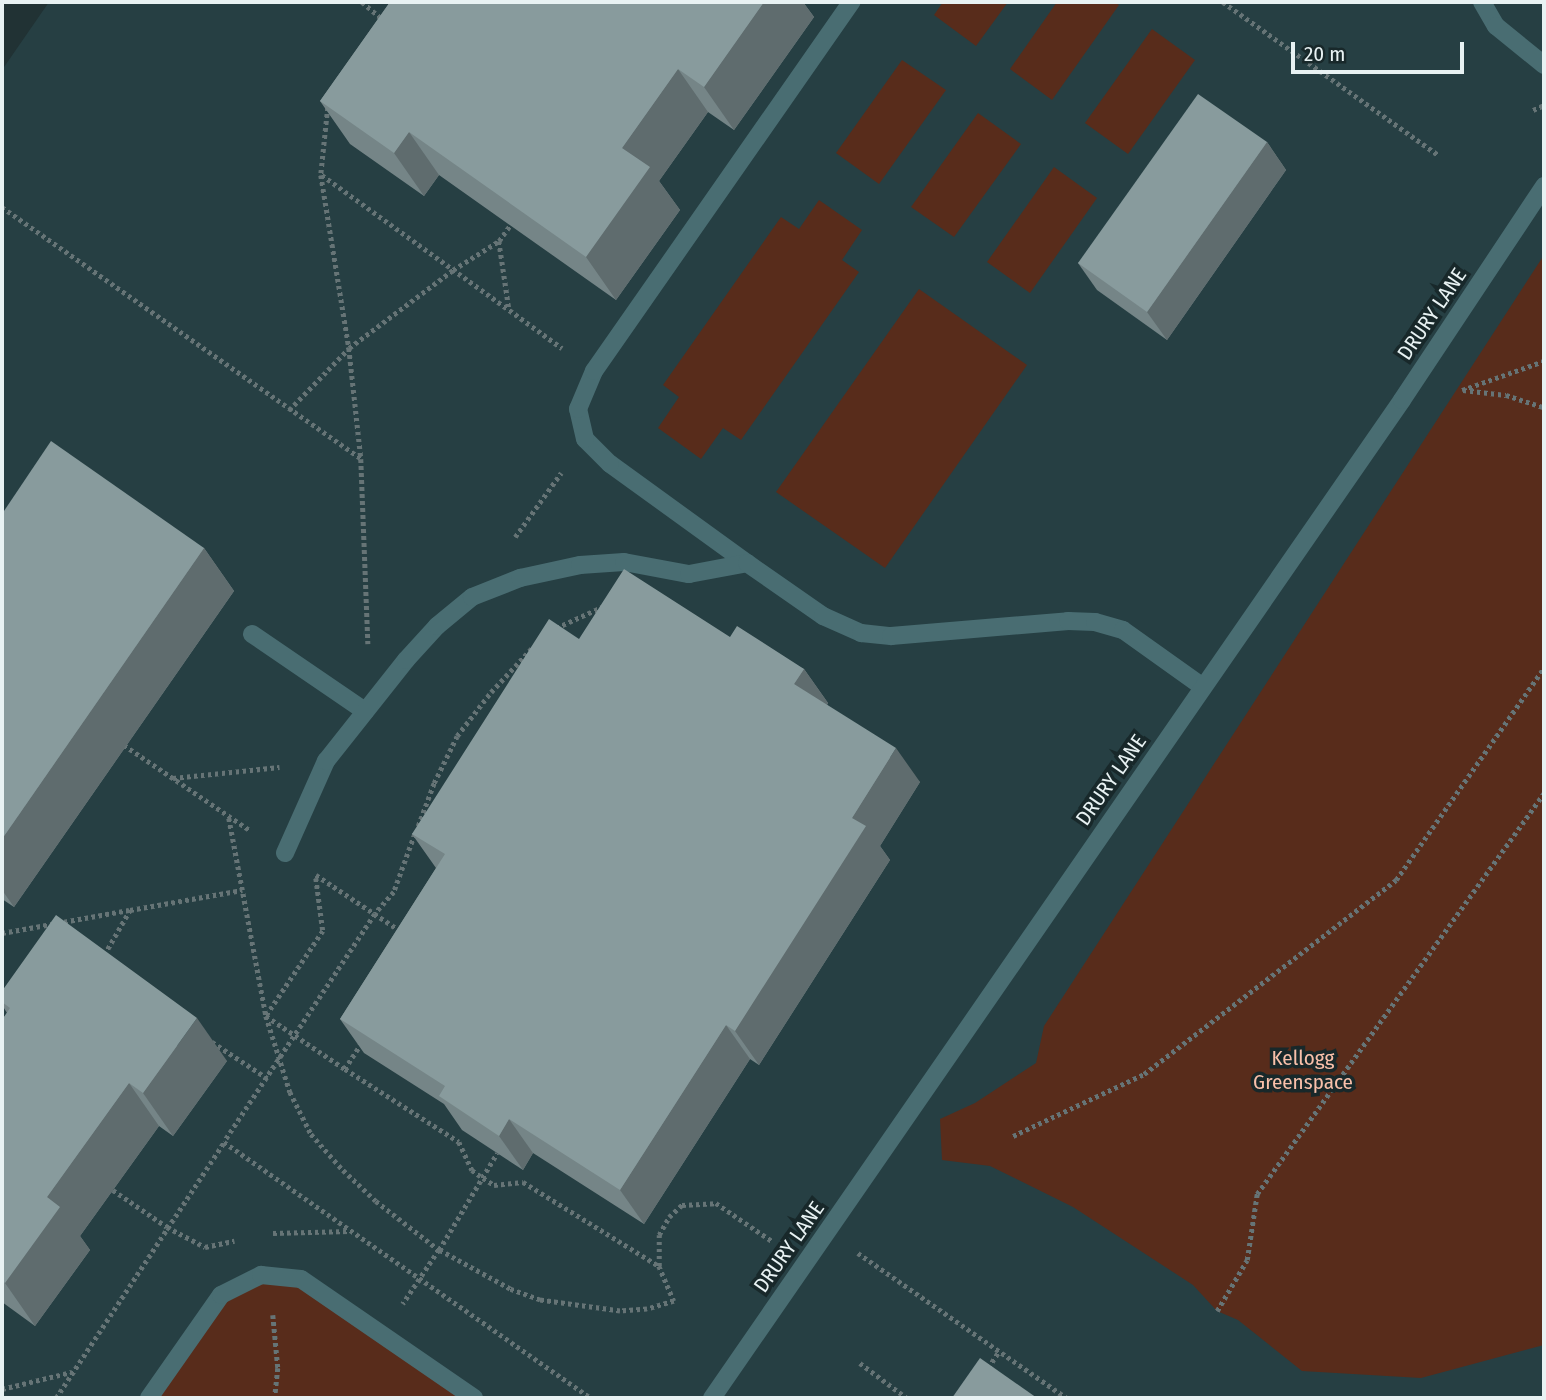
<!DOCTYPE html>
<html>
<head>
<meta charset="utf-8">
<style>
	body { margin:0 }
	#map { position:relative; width:1546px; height:1400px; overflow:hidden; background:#213234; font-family:"Fira Sans Condensed",sans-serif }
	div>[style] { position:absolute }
	.built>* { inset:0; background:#263f43 }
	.green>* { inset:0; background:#582c1b }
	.path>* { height:4.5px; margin-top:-2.25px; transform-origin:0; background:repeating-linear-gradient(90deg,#667476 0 3.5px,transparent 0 7px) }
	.service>* { height:18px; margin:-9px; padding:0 9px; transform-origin:9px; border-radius:9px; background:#496d72 }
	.minor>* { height:18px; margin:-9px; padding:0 9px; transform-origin:9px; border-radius:9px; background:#496d72 }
	.wall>* { inset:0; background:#758587 }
	.shaded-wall>* { inset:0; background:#5f6c6e }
	.building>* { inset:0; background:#889b9d }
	span { translate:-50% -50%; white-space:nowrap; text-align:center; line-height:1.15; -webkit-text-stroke:7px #18282a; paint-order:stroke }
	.street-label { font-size:21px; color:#e8f2f3 }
	.park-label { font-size:21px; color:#f9c0aa }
	.frame { position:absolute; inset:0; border:4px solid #e8f2f3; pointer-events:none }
	.scale { position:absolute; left:1291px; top:42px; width:173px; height:32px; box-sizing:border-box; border:4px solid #e8f2f3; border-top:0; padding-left:9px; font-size:21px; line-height:24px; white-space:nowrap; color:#e8f2f3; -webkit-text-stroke:5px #18282a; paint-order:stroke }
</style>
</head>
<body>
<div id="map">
	<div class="built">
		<i style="clip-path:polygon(49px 2px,1544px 2px,1544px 1398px,2px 1398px,2px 70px)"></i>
	</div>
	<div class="green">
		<i style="clip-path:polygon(943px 2px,1008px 2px,976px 46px,934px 15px)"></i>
		<i style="clip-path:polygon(1057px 2px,1114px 2px,1119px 5px,1052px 100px,1010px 69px)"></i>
		<i style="clip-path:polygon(1152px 29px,1195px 60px,1128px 154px,1085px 123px)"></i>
		<i style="clip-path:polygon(902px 60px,946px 90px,879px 184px,836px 153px)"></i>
		<i style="clip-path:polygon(978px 113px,1021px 144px,954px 237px,911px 207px)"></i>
		<i style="clip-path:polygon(1054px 167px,1097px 198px,1030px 293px,987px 262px)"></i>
		<i style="clip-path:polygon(819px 200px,862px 230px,842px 260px,859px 272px,741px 440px,723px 428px,701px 459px,658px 428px,679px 397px,663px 385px,781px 217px,799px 229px)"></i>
		<i style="clip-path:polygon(1544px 255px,1544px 1345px,1421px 1378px,1302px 1371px,1238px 1320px,1217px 1311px,1193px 1285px,1073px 1207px,990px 1166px,942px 1160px,940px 1119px,975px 1103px,1036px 1063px,1044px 1026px)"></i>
		<i style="clip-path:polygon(919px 289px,1027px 365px,885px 568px,776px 492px)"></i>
		<i style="clip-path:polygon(261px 1275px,301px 1279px,472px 1398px,149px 1398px,221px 1295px)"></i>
	</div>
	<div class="path">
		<i style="left:362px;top:2px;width:26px;rotate:40deg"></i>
		<i style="left:1223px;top:2px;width:264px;rotate:35.4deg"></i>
		<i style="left:328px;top:107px;width:68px;rotate:95.9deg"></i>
		<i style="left:321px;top:175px;width:175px;rotate:80.8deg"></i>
		<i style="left:349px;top:348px;width:112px;rotate:83.8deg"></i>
		<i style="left:361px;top:459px;width:185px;rotate:87.8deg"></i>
		<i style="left:1533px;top:110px;width:12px;rotate:-24deg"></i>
		<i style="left:322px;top:175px;width:296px;rotate:35.8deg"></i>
		<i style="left:2px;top:207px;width:438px;rotate:35deg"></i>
		<i style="left:499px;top:241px;width:69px;rotate:81.6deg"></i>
		<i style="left:1462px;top:390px;width:87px;rotate:-19.5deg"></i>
		<i style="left:1463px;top:390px;width:43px;rotate:6.6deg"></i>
		<i style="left:1506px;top:395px;width:40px;rotate:18deg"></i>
		<i style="left:289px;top:410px;width:86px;rotate:-45.9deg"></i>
		<i style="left:349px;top:348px;width:130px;rotate:-36.9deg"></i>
		<i style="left:453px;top:270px;width:54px;rotate:-32.2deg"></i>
		<i style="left:499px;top:241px;width:19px;rotate:-55deg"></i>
		<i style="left:515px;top:537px;width:79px;rotate:-54.3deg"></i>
		<i style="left:556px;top:628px;width:51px;rotate:-24.5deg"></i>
		<i style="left:124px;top:745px;width:153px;rotate:34.1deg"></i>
		<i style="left:173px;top:778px;width:107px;rotate:-5.9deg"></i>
		<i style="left:229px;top:818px;width:201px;rotate:79.4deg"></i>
		<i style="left:266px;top:1016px;width:95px;rotate:33.9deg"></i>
		<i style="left:418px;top:826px;width:46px;rotate:-69.6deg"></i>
		<i style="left:434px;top:783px;width:52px;rotate:-63.9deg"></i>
		<i style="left:457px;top:736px;width:56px;rotate:-52.3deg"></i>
		<i style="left:491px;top:692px;width:62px;rotate:-47deg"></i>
		<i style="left:415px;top:834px;width:62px;rotate:109.9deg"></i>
		<i style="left:394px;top:892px;width:29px;rotate:131deg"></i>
		<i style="left:375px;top:914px;width:273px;rotate:123.5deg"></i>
		<i style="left:224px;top:1142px;width:447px;rotate:34.9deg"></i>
		<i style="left:316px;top:875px;width:103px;rotate:33.5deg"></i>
		<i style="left:316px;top:878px;width:53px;rotate:82.5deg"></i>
		<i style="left:323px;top:931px;width:102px;rotate:123.8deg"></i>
		<i style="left:266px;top:1016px;width:80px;rotate:72.5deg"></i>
		<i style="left:290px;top:1092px;width:47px;rotate:63.4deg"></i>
		<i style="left:311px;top:1134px;width:48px;rotate:48.4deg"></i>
		<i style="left:343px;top:1170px;width:45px;rotate:43.2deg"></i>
		<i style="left:376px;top:1201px;width:80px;rotate:37.9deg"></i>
		<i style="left:439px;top:1250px;width:113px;rotate:-59.1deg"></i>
		<i style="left:2px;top:933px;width:129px;rotate:-10.3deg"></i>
		<i style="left:104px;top:955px;width:52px;rotate:-60deg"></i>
		<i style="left:130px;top:910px;width:114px;rotate:-10.1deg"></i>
		<i style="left:212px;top:1042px;width:66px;rotate:33.2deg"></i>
		<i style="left:362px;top:1043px;width:31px;rotate:123deg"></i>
		<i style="left:345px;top:1069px;width:135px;rotate:32.6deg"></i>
		<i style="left:459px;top:1142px;width:31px;rotate:65deg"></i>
		<i style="left:472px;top:1170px;width:14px;rotate:36deg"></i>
		<i style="left:483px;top:1178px;width:13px;rotate:32deg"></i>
		<i style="left:494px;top:1185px;width:29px;rotate:-6deg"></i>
		<i style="left:523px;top:1182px;width:160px;rotate:31.7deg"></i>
		<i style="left:659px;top:1266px;width:38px;rotate:67deg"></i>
		<i style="left:674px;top:1301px;width:28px;rotate:163deg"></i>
		<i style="left:647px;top:1309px;width:27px;rotate:176deg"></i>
		<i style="left:620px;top:1311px;width:81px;rotate:-172.2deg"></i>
		<i style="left:540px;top:1300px;width:32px;rotate:-160deg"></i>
		<i style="left:510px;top:1289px;width:81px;rotate:-151.2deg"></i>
		<i style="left:439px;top:1250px;width:65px;rotate:123.7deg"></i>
		<i style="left:1013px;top:1136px;width:145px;rotate:-25.3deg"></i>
		<i style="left:1144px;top:1074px;width:318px;rotate:-37.6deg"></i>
		<i style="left:1396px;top:880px;width:259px;rotate:-55.1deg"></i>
		<i style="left:113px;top:1190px;width:65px;rotate:34.4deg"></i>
		<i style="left:167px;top:1227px;width:43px;rotate:27.8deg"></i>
		<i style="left:205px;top:1247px;width:30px;rotate:-12deg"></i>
		<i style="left:273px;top:1233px;width:76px;rotate:-1.5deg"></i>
		<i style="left:858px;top:1253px;width:254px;rotate:34.8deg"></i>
		<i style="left:659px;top:1266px;width:31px;rotate:-90deg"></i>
		<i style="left:659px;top:1235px;width:21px;rotate:-61deg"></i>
		<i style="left:669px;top:1217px;width:18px;rotate:-43deg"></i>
		<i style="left:682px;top:1205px;width:34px;rotate:-3deg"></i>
		<i style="left:716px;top:1203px;width:68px;rotate:34.2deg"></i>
		<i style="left:1217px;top:1311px;width:59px;rotate:-59.5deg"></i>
		<i style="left:1247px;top:1260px;width:67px;rotate:-81.4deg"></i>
		<i style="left:1257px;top:1194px;width:493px;rotate:-54.4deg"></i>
		<i style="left:273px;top:1315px;width:53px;rotate:84.6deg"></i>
		<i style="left:278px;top:1368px;width:30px;rotate:96deg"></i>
		<i style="left:860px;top:1363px;width:59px;rotate:36.7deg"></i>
		<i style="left:988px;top:1368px;width:20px;rotate:-57deg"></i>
		<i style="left:2px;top:1389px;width:72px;rotate:-13.7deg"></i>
		<i style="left:56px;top:1398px;width:306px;rotate:-56.7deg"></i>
	</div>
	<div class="service">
		<i style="left:747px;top:563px;width:169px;rotate:-144.1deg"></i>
		<i style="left:610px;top:464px;width:35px;rotate:-135deg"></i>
		<i style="left:585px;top:439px;width:31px;rotate:-103deg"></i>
		<i style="left:578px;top:409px;width:41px;rotate:-67.2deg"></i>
		<i style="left:594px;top:371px;width:450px;rotate:-55.1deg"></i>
		<i style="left:252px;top:634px;width:137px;rotate:34.3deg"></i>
		<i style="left:285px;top:853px;width:101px;rotate:-66deg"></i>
		<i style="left:326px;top:761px;width:129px;rotate:-51.6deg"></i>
		<i style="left:406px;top:660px;width:46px;rotate:-47.6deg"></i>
		<i style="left:437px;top:626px;width:45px;rotate:-39.6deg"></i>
		<i style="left:472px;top:597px;width:52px;rotate:-21.6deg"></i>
		<i style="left:520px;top:578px;width:61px;rotate:-12.2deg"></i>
		<i style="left:580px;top:565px;width:44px;rotate:-3.9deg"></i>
		<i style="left:624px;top:562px;width:66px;rotate:10.5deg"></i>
		<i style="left:689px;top:574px;width:59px;rotate:-10.7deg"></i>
		<i style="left:747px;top:563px;width:93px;rotate:34.9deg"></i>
		<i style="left:823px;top:616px;width:42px;rotate:24.1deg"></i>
		<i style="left:861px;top:633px;width:30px;rotate:6deg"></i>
		<i style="left:891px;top:636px;width:178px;rotate:-4.8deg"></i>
		<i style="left:1068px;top:621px;width:27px;rotate:2deg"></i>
		<i style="left:1095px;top:622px;width:29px;rotate:16deg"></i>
		<i style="left:1123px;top:630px;width:98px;rotate:35.5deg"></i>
		<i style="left:149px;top:1398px;width:126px;rotate:-55deg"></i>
		<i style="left:221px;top:1295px;width:45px;rotate:-26.6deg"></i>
		<i style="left:261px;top:1275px;width:40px;rotate:5.7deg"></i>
		<i style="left:301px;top:1279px;width:210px;rotate:34.5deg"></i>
	</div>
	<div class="minor">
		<i style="left:1482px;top:2px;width:28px;rotate:60deg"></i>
		<i style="left:1496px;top:26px;width:62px;rotate:39.1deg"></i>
		<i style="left:712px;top:1398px;width:1213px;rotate:-55.34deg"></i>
		<i style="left:1402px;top:400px;width:257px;rotate:-56.4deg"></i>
	</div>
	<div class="wall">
		<i style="clip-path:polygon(390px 2px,803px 2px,814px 17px,734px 130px,708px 112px,659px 181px,680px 210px,616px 300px,439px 175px,424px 196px,350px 144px,320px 101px)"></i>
		<i style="clip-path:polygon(1267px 142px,1286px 170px,1167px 340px,1097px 290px,1078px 263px)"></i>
		<i style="clip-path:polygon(2px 514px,204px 548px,234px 591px,14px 907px,2px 899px)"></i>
		<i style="clip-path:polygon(730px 637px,804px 669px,828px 703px,827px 705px,920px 782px,880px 846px,890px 860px,759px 1065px,750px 1059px,644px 1224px,533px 1153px,523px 1170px,462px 1130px,444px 1104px,364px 1053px,340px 1019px,436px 868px,412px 834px,579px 639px)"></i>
		<i style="clip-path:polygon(2px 991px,227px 1061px,173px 1136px,159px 1126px,80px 1236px,90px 1250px,35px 1326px,2px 1302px,2px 1020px,7px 1013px,2px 1005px)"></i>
	</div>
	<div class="shaded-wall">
		<i style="clip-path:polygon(764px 2px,803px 2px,814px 17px,734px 130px,704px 87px)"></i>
		<i style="clip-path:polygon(678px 69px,708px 112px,659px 181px,680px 210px,616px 300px,586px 257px,622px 148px)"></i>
		<i style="clip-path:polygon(409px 132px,439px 175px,424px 196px,394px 153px)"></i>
		<i style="clip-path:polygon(1267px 142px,1286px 170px,1167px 340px,1147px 312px)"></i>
		<i style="clip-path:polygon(204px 548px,234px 591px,14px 907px,2px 890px,2px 839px)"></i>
		<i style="clip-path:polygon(804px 669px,828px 703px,818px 719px,794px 684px)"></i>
		<i style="clip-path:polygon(896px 748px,920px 782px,880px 846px,890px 860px,759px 1065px,735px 1031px,852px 818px)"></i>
		<i style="clip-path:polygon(197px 1018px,227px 1061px,173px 1136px,143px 1093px)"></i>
		<i style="clip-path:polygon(726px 1025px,750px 1059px,644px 1224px,620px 1190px)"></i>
		<i style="clip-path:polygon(129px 1083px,159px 1126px,80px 1236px,90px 1250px,35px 1326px,5px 1283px,47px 1197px)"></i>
		<i style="clip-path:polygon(509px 1119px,533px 1153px,523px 1170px,499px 1136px)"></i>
	</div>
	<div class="building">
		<i style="clip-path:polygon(390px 2px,764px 2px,704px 87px,678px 69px,622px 148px,650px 167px,586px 257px,409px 132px,394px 153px,320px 101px)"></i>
		<i style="clip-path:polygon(1198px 94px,1267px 142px,1147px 312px,1078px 263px)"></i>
		<i style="clip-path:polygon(51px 441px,204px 548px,2px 839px,2px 514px)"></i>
		<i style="clip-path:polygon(624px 569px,730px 637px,737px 626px,804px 669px,794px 684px,896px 748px,852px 818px,866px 826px,735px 1031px,726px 1025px,620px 1190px,509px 1119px,499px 1136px,439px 1096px,445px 1086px,340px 1019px,445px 854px,412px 834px,549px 619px,579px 639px)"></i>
		<i style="clip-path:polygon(56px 915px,197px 1018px,143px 1093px,129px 1083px,47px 1197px,60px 1207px,5px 1283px,2px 1280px,2px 1020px,10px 1008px,2px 1002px,2px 991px)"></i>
		<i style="clip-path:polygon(980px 1358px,1037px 1398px,952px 1398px)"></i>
	</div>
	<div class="street-label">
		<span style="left:1432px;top:314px;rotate:-56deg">DRURY LANE</span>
		<span style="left:1111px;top:780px;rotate:-55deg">DRURY LANE</span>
		<span style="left:789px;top:1247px;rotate:-55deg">DRURY LANE</span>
	</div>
	<div class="park-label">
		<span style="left:1303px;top:1070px">Kellogg<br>Greenspace</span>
	</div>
	<div class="frame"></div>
	<div class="scale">20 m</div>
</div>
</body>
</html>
